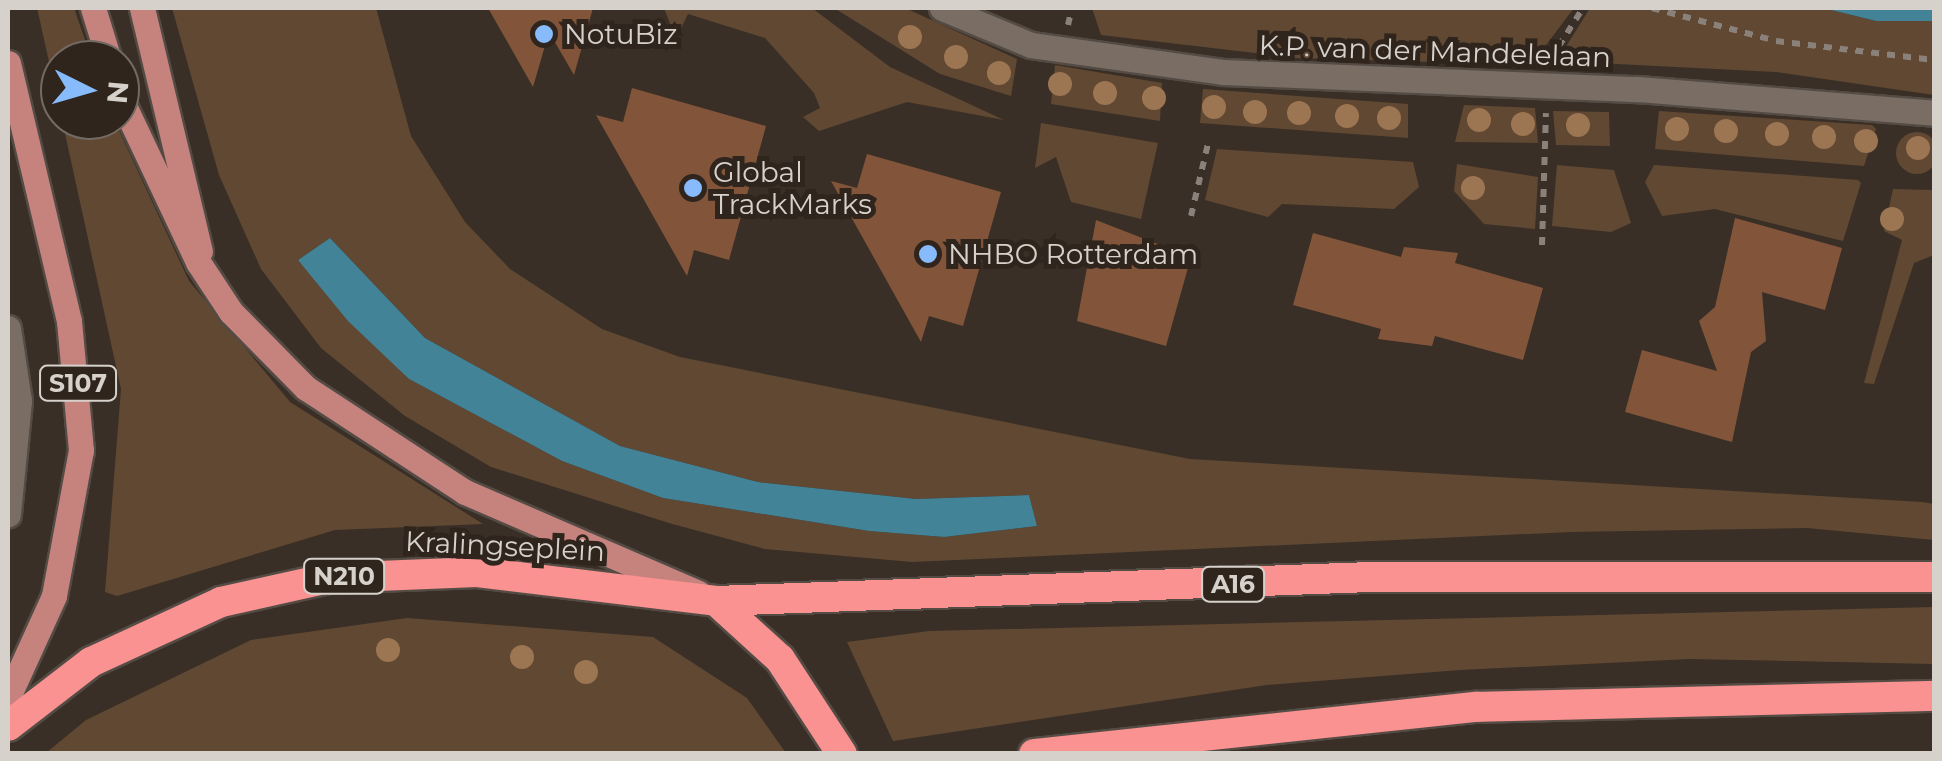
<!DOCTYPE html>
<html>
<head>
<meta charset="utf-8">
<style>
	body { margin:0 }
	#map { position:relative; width:1942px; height:761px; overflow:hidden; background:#392f26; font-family:Montserrat,sans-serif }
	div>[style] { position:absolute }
	.green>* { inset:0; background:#614832 }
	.round { border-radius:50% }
	.water>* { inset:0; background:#438398 }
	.building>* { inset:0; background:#82553a }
	.path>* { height:6px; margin-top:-3px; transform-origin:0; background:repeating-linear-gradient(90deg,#89817a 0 8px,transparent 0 16px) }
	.roads { filter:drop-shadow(2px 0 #534b44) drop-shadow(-2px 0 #534b44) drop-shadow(0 2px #534b44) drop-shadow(0 -2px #534b44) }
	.minor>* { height:25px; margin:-12.5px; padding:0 12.5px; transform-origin:12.5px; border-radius:12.5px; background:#796d64 }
	.major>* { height:25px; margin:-12.5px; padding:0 12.5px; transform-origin:12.5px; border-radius:12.5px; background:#c6837e }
	.highway>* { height:30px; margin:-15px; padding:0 15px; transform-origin:15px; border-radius:15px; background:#f99290 }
	.trees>* { width:24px; height:24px; margin:-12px; border-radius:50%; background:#9c7553 }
	.dots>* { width:28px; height:28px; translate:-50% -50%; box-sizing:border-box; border:5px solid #2f251d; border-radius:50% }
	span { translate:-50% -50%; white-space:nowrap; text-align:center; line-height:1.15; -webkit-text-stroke:10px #2f251d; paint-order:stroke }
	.shield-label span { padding:2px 8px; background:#2f251d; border:2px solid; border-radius:8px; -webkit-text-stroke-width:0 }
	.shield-label { font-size:25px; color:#d7d1cb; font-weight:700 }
	.poi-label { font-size:28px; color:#d7d1cb }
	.left { translate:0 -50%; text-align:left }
	.street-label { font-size:28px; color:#d7d1cb }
	.frame { position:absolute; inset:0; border:10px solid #d7d1cb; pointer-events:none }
	.north { position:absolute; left:40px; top:40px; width:100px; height:100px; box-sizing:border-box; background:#2f251d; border:2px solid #726a63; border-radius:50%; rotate:95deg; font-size:28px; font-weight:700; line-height:40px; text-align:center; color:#d7d1cb }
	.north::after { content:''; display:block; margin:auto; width:35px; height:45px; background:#87bbfc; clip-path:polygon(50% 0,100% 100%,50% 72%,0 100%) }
</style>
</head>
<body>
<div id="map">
	<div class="green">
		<i style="clip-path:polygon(37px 8px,74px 8px,92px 60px,60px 60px,60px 111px)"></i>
		<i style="clip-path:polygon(evenodd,172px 8px,376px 8px,411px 136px,465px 222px,510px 269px,602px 329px,680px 357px,1190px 459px,1922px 502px,1934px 504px,1934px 540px,1807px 528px,1571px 532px,912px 562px,765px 549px,669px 523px,491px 467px,405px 416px,321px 348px,261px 269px,219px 175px,172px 8px,330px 238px,425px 338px,620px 446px,758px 482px,916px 499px,1029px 495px,1037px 526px,944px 537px,869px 531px,663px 498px,562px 461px,409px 379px,298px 260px,330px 238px)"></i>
		<i style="clip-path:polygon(664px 8px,812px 8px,890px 67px,1004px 120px,907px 102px,819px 131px,803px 117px,820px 108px,814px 93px,765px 38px,688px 14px,676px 39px)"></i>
		<i style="clip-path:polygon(834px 8px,905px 8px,1017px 59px,1011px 96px,940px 74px)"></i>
		<i style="clip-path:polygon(1092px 8px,1574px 8px,1531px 65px,1297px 58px,1101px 35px)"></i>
		<i style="clip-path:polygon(1590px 8px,1823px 8px,1876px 21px,1934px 21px,1934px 95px,1776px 72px,1557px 61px)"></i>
		<i style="clip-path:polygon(1055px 65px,1162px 83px,1160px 121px,1051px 104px)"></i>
		<i style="clip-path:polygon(1203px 89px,1408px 104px,1408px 138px,1200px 123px)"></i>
		<i style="clip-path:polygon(1464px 105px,1535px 108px,1538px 143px,1455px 142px)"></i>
		<i style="clip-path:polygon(1553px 111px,1609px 112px,1610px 146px,1556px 145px)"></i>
		<i style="clip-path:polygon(1659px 111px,1872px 125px,1876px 129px,1864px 166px,1655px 149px)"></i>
		<i style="clip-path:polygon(62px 120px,114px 120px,189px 281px,290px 402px,483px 524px,335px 530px,117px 596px,105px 592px,121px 389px)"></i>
		<i style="clip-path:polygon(1041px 123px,1158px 143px,1141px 219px,1071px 202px,1056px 157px,1035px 168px)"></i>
		<i class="round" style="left:1896px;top:132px;width:42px;height:42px"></i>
		<i style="clip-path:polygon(1217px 149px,1413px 162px,1419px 187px,1394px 209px,1282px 204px,1268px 217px,1205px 200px)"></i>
		<i style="clip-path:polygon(1457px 164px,1538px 177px,1535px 229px,1484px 224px,1454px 191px)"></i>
		<i style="clip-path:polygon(1557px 165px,1614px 170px,1631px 223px,1611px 232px,1552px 226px)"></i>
		<i style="clip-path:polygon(1654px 165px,1858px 180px,1861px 183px,1843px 241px,1715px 209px,1662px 216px,1645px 182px)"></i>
		<i style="clip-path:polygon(1893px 189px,1934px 190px,1934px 255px,1914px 263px,1874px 384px,1864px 383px,1902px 240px,1884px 231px)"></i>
		<i style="clip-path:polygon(1934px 607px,1934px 664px,1690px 659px,1460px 670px,1267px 685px,893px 741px,847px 642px,929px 631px)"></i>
		<i style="clip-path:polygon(407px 618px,653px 637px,747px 698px,786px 753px,46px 753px,86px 720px,251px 640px)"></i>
	</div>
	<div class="water">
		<i style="clip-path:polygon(1823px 8px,1934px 8px,1934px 21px,1876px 21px)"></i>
		<i style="clip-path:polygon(330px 238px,425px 338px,620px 446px,758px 482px,916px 499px,1029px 495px,1037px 526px,944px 537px,869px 531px,663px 498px,562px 461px,409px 379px,348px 321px,298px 260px)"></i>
	</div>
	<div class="building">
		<i style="clip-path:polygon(488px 8px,593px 8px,574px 75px,549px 32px,533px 87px)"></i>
		<i style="clip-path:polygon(632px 88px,766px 126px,729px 260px,694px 250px,687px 276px,596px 115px,623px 122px)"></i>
		<i style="clip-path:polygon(867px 154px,1001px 192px,963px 326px,929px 316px,921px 342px,831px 181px,857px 188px)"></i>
		<i style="clip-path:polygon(1735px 218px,1842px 248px,1825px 310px,1762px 292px,1766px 341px,1751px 352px,1732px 442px,1625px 412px,1642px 350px,1717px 371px,1699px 321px,1715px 307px)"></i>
		<i style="clip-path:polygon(1096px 220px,1191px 257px,1166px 346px,1077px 321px)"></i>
		<i style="clip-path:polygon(1313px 233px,1401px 257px,1404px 247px,1458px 253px,1455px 263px,1543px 288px,1523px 360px,1435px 336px,1432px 346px,1378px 339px,1381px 329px,1293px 305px)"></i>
	</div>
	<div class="path">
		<i style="left:1652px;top:8px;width:128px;rotate:14.9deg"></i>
		<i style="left:1776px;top:41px;width:159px;rotate:6.9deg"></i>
		<i style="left:1068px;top:25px;width:17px;rotate:-77deg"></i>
		<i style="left:1550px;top:60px;width:62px;rotate:-57.6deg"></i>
		<i style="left:1191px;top:216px;width:79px;rotate:-76.8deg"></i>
		<i style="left:1542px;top:245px;width:132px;rotate:-88.3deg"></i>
	</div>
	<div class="roads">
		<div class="minor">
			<i style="left:942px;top:8px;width:96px;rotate:22.6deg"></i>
			<i style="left:1031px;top:45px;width:195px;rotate:8deg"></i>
			<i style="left:1224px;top:72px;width:414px;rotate:2.4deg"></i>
			<i style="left:1638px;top:89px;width:297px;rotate:4.6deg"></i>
			<i style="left:8px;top:328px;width:74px;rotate:81.4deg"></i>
			<i style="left:19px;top:401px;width:114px;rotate:95.6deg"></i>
		</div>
		<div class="major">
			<i style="left:93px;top:8px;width:54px;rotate:72.9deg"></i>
			<i style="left:142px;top:8px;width:250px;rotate:76.6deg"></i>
			<i style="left:8px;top:63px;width:265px;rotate:76.7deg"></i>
			<i style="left:69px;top:321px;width:130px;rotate:84.7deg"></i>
			<i style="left:81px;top:450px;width:148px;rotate:100.5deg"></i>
			<i style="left:54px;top:596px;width:111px;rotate:114.5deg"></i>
			<i style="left:120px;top:97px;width:183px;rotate:64.7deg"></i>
			<i style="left:198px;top:262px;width:60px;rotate:56.6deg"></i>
			<i style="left:231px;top:312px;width:107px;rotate:45.4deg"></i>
			<i style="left:306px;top:388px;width:190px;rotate:33.2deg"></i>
			<i style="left:465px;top:492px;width:254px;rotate:23.4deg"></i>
		</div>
		<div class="highway">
			<i style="left:716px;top:601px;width:653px;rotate:-2.1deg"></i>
			<i style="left:1369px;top:577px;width:565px"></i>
			<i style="left:8px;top:726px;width:105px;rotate:-37.6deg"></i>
			<i style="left:91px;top:662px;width:143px;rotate:-24.8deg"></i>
			<i style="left:221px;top:602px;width:111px;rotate:-12.5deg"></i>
			<i style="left:329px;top:578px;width:148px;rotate:-2.3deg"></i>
			<i style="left:477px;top:572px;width:241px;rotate:6.9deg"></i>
			<i style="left:716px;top:601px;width:86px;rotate:42.2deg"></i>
			<i style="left:780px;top:659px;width:113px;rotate:56.9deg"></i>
			<i style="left:1034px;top:754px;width:444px;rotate:-6.1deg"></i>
			<i style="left:1476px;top:707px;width:458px;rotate:-1.4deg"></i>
		</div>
	</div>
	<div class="trees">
		<i style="left:910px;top:37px"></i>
		<i style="left:956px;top:57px"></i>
		<i style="left:999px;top:73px"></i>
		<i style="left:1060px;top:84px"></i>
		<i style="left:1105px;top:93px"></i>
		<i style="left:1154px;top:98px"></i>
		<i style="left:1214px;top:107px"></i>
		<i style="left:1255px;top:112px"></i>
		<i style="left:1299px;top:113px"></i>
		<i style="left:1347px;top:116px"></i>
		<i style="left:1389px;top:118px"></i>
		<i style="left:1479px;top:120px"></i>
		<i style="left:1523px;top:124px"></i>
		<i style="left:1578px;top:125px"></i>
		<i style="left:1677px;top:129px"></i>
		<i style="left:1726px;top:131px"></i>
		<i style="left:1777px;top:134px"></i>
		<i style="left:1824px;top:137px"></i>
		<i style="left:1866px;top:141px"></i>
		<i style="left:1918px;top:148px"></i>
		<i style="left:1473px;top:188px"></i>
		<i style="left:1892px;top:219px"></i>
		<i style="left:388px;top:650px"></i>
		<i style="left:522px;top:657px"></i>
		<i style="left:586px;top:672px"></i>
	</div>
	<div class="dots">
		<i style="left:544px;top:34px;background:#87bbfc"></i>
		<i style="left:693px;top:188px;background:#87bbfc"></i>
		<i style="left:928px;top:254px;background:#87bbfc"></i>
	</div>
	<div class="shield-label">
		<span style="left:78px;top:383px">S107</span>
		<span style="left:344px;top:576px">N210</span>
		<span style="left:1233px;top:584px">A16</span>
	</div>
	<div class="poi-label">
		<span class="left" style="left:564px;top:34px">NotuBiz</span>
		<span class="left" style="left:713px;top:188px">Global<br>TrackMarks</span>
		<span class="left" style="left:948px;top:254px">NHBO Rotterdam</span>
	</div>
	<div class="street-label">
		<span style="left:1435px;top:51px;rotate:2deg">K.P. van der Mandelelaan</span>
		<span style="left:505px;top:546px;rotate:3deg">Kralingseplein</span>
	</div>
	<div class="frame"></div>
	<div class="north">N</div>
</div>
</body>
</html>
